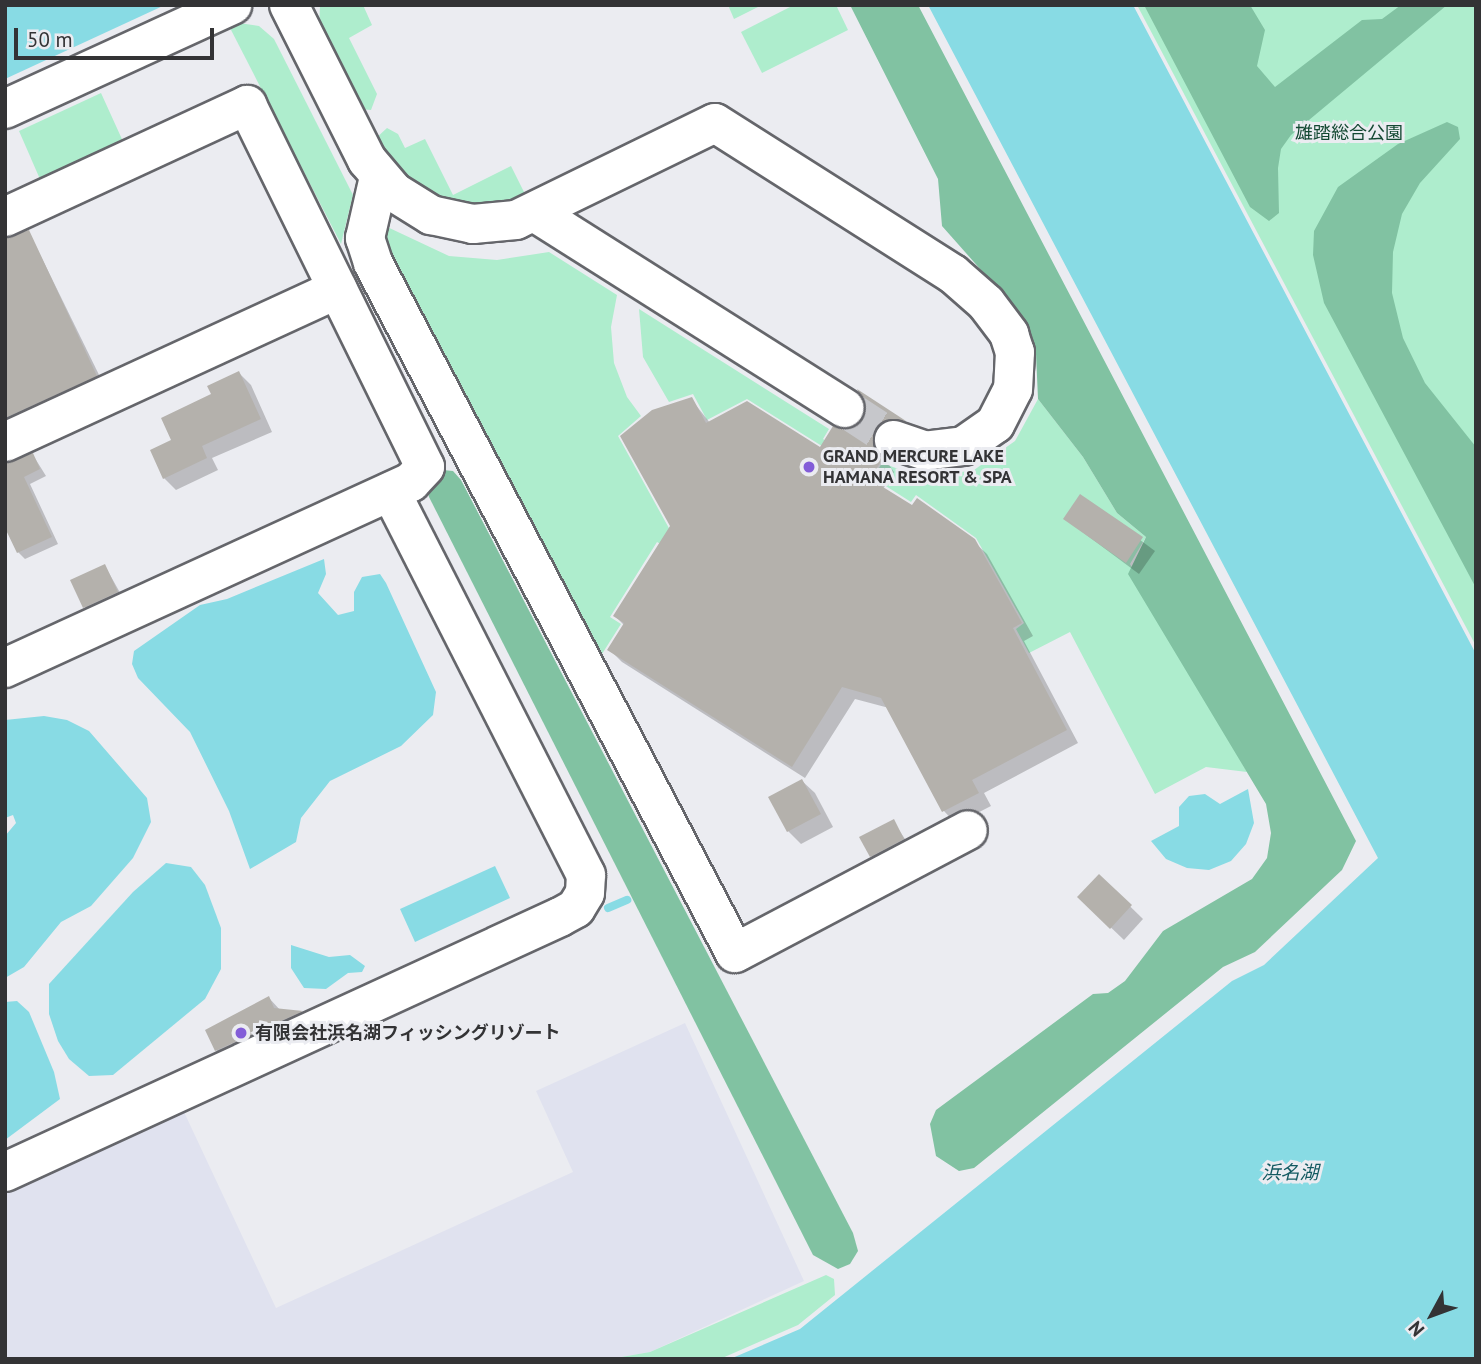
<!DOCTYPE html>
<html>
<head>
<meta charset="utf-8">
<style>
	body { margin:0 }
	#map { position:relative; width:1481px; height:1364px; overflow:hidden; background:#ebecf1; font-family:"PT Sans","Noto Sans JP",sans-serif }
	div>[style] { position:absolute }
	.built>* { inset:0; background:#e0e2ef }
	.green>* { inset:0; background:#aeedcd }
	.forest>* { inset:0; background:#81c2a2 }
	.water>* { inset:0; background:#88dbe4 }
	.shadow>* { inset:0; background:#0003 }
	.stream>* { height:8px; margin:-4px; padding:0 4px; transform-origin:4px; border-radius:4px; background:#88dbe4 }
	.building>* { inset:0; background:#b4b1ac }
	.minor-tunnel>* { height:38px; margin-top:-19px; transform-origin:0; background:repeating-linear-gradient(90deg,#c6c7cb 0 38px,transparent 0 57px) }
	.roads { filter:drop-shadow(2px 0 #65666b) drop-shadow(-2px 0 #65666b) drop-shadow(0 2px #65666b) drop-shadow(0 -2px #65666b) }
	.minor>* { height:38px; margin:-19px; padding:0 19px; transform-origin:19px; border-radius:19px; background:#fff }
	.major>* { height:38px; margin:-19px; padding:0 19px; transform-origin:19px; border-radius:19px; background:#fff }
	.dots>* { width:19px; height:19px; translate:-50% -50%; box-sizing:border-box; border:4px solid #ebecf1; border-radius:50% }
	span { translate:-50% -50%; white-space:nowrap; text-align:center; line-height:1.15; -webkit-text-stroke:6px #ebecf1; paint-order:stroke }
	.park-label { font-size:18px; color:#134832 }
	.poi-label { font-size:18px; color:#333335; font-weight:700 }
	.left { translate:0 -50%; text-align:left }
	.water-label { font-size:19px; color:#135a61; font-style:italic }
	.frame { position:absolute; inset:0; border:7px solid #333335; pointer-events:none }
	.north { position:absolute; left:1397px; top:1280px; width:70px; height:70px; -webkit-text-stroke:5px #ebecf1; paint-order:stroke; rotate:229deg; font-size:19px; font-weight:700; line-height:28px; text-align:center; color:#333335 }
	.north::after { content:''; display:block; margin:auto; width:24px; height:32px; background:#333335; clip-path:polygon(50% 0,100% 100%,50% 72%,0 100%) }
	.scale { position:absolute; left:14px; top:28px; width:200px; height:32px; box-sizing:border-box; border:4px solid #333335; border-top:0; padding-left:9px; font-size:21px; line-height:24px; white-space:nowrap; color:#333335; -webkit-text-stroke:5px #ebecf1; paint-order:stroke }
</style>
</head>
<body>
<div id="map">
	<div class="built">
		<i style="clip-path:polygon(685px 1023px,804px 1281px,650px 1352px,610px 1359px,5px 1359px,5px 1194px,184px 1112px,276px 1308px,573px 1172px,536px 1091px)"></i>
	</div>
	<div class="green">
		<i style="clip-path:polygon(320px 5px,363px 5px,372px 25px,349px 38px,377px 94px,371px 110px,359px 109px,319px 31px)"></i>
		<i style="clip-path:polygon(728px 5px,762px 5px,734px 19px)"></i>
		<i style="clip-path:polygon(794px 5px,836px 5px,848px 30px,762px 73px,741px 32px)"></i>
		<i style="clip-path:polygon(1137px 5px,1476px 5px,1476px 646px)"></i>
		<i style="clip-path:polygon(239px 23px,259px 26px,274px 39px,353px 195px,341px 244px,229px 26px)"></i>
		<i style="clip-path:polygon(101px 93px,126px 148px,43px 186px,19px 131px)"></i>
		<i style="clip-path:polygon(387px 128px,398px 134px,405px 148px,425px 139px,453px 195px,511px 166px,528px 200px,493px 210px,419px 193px,374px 140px)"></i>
		<i style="clip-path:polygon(383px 225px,449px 256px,497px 260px,549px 252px,617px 295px,611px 327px,614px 363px,627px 397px,641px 416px,618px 436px,686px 559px,657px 542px,610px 617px,621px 624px,595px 665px,377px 228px)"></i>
		<i style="clip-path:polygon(639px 309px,829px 429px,823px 439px,836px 448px,833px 453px,747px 399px,707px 420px,693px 394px,669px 402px,643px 357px)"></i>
		<i style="clip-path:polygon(1038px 399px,1083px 457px,1117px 513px,1146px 537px,1130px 564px,1247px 772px,1206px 767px,1155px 794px,1070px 632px,1029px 653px,1016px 629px,1024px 623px,976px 538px,916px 495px,911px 502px,859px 469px,862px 464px,876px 473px,882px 463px,923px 478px,974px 470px,1015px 441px)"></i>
		<i style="clip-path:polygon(826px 1275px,834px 1279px,835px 1295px,798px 1325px,720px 1359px,610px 1359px,650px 1352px)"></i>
	</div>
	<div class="forest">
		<i style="clip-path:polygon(850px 5px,918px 5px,1356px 841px,1342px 870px,1255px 952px,1223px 967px,974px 1168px,959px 1171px,936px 1156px,930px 1124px,936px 1110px,1093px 994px,1108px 993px,1125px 981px,1163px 931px,1252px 879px,1267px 858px,1271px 833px,1266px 804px,1128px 574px,1146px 537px,1117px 513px,1083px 457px,1038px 399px,1036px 354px,1024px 325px,1005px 297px,942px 226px,938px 179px)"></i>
		<i style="clip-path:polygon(1144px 5px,1250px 5px,1265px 30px,1257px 66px,1275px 87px,1362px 20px,1382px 19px,1401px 5px,1447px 5px,1291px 135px,1281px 149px,1278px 168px,1279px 213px,1269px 221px,1250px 207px)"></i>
		<i style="clip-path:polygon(1447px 122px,1458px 127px,1460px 139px,1420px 183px,1402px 214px,1393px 252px,1392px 293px,1403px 338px,1425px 383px,1476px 447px,1476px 588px,1324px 303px,1313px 255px,1314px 231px,1338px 187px,1398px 144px)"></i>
		<i style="clip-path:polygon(443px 470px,453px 471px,461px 480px,853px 1233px,858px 1251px,850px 1264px,838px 1269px,813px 1255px,429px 497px,427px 486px)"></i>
	</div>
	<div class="water">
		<i style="clip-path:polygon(5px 5px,165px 5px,5px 79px)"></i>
		<i style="clip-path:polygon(928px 5px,1133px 5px,1476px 654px,1476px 1359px,730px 1359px,800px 1329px,1232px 981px,1264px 965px,1378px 858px)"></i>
		<i style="clip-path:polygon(324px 559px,326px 574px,318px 593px,338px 615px,354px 611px,354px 592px,362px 577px,380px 574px,386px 583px,436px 692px,433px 715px,401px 746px,330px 781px,301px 818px,296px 842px,250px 869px,229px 811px,190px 732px,138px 678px,132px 664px,134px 651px,200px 605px,227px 599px)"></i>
		<i style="clip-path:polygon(44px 716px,67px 720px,89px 731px,147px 798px,151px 822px,133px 858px,91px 906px,61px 922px,24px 967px,5px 978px,5px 836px,16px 823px,13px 815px,5px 818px,5px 720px)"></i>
		<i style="clip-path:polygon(1248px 789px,1254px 823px,1246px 844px,1231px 861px,1209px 870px,1187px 868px,1166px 859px,1151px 841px,1179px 826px,1179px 807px,1189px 796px,1205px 794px,1220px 804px)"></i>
		<i style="clip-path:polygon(166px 863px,191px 867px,205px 885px,221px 928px,221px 969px,205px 999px,113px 1075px,89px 1076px,69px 1059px,58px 1041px,49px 1014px,49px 984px,133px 892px)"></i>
		<i style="clip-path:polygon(495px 866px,510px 898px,415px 942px,400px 909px)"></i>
		<i style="clip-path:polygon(291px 945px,329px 957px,350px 955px,365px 966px,362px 972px,348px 973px,326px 989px,304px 988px,291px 968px)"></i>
		<i style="clip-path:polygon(17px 1001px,29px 1012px,54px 1072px,60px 1099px,5px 1140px,5px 1002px)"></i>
	</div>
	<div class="shadow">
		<i style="clip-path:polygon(29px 232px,103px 383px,5px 427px,5px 242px)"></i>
		<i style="clip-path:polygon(239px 373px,251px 385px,272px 432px,212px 458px,218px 470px,176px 490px,164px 478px,174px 441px,213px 395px)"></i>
		<i style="clip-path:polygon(861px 394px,915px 432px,886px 445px,885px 459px,894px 472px,883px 489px,973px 541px,987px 554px,1033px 636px,1024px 641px,1078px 743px,984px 793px,991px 806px,956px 824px,944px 811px,889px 708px,855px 699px,805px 778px,622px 662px,609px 649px,624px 625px,615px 616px,672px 526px,691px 399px,710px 423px,821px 449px,865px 421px,869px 408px)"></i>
		<i style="clip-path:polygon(33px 455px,46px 476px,30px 484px,58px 544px,25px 559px,18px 552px,5px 464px)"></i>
		<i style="clip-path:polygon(1081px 496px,1155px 551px,1139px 574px,1065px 519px)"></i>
		<i style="clip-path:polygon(105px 566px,123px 598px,90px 613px,85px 607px)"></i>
		<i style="clip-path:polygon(802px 781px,815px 793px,833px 827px,801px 844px,788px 831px)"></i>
		<i style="clip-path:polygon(893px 821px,909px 845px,877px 862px,871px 856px)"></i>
		<i style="clip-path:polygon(1099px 876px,1143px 919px,1124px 940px,1079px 897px)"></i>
		<i style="clip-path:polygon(269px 998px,281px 1011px,303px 1012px,314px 1024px,229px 1063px,216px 1050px,208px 1031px)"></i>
	</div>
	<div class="stream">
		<i style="left:608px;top:908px;width:21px;rotate:-23deg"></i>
	</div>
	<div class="building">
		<i style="clip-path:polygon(29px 230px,97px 376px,5px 418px,5px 238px)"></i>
		<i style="clip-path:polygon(239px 371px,261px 419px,202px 446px,207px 458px,163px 479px,150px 450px,171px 440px,161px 418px,211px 394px,207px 386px)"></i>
		<i style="clip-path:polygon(857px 389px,906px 421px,889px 419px,874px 432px,873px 445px,883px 458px,870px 479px,912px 505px,917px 498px,975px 539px,1022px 623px,1013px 628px,1067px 730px,972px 780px,979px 793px,942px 812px,881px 698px,842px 687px,792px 767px,607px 650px,624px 623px,613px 616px,670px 526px,620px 436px,652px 410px,692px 397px,706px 423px,747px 401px,820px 447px,833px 426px,845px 430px,863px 420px,867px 408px)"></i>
		<i style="clip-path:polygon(33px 453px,40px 469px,24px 477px,52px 537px,17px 553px,5px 528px,5px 463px)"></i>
		<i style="clip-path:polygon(1080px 494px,1143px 537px,1126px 563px,1063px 519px)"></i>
		<i style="clip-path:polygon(105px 564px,118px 592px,83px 608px,70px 580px)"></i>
		<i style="clip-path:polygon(802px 779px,821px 814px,787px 832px,768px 797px)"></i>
		<i style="clip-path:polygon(894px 819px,904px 839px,870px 857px,859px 837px)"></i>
		<i style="clip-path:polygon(1099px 874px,1132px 905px,1110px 929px,1077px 897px)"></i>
		<i style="clip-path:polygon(269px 996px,274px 1008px,303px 1011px,215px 1051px,205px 1030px)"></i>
	</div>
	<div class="minor-tunnel">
		<i style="left:845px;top:408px;width:59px;rotate:33.1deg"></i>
	</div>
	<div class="roads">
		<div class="minor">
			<i style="left:289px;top:5px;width:174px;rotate:63.3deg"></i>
			<i style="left:367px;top:160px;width:42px;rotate:49.8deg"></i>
			<i style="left:394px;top:192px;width:44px;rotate:31.9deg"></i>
			<i style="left:431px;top:215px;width:43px;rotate:12.1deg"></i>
			<i style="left:473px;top:224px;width:43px;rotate:-5.3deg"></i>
			<i style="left:516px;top:220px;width:221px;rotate:-26deg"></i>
			<i style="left:715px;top:123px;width:282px;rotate:32.4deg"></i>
			<i style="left:953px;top:274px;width:44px;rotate:41.3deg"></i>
			<i style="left:986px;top:303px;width:39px;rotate:53deg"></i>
			<i style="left:1009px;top:334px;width:19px;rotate:72deg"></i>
			<i style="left:1015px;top:352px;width:37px;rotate:93deg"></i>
			<i style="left:1013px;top:389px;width:39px;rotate:117deg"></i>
			<i style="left:995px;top:424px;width:38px;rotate:145deg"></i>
			<i style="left:964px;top:446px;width:38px;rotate:173deg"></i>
			<i style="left:926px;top:451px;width:34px;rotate:-161deg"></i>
			<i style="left:379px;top:177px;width:63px;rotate:102.9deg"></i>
			<i style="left:365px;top:238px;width:26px;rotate:72deg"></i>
			<i style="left:373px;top:263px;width:779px;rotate:62.32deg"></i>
			<i style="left:735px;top:953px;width:263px;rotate:-27.8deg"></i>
			<i style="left:536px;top:213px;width:365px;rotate:32.3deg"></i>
			<i style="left:5px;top:217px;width:267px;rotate:-24.8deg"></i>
			<i style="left:247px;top:105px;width:403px;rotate:63.8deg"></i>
			<i style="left:425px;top:467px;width:21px;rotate:133deg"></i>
			<i style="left:411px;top:482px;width:447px;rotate:155.4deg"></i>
			<i style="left:5px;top:442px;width:366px;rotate:-24.7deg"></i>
			<i style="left:5px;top:1172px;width:611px;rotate:-24.68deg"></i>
			<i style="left:560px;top:917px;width:18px;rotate:-29deg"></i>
			<i style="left:576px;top:908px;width:17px;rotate:-59deg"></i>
			<i style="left:585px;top:893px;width:18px;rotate:-87deg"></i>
			<i style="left:586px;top:875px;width:430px;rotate:-117deg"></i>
		</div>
		<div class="major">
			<i style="left:5px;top:109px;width:250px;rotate:-24.6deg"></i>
		</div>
	</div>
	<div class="dots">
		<i style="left:809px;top:467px;background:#835dd8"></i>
		<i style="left:241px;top:1033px;background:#835dd8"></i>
	</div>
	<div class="park-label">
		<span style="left:1349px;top:133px">雄踏総合公園</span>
	</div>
	<div class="poi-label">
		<span class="left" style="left:823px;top:467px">GRAND MERCURE LAKE<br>HAMANA RESORT &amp; SPA</span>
		<span class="left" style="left:255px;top:1033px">有限会社浜名湖フィッシングリゾート</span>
	</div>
	<div class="water-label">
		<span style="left:1290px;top:1173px">浜名湖</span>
	</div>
	<div class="frame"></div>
	<div class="north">N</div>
	<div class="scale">50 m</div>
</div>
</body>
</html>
